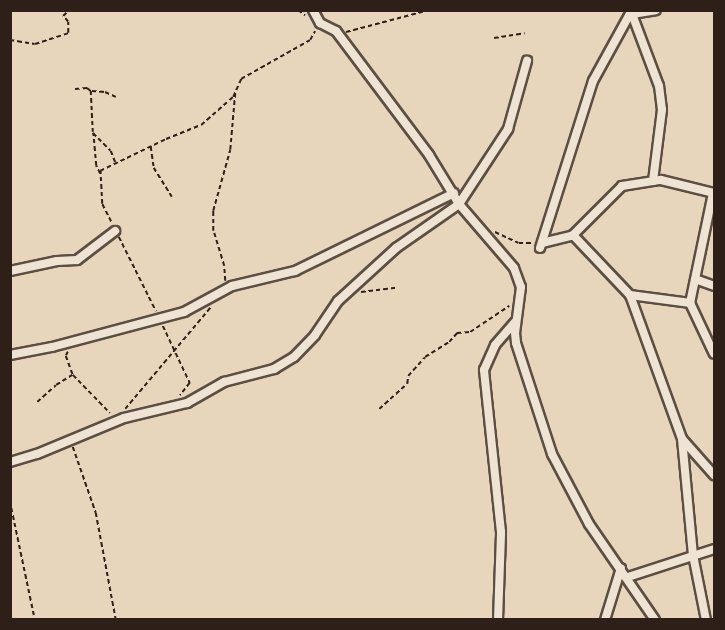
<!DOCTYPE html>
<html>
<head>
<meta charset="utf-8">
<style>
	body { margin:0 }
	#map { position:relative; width:725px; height:630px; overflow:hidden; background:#e7d6bb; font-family:"IM FELL French Canon",serif }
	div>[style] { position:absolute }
	.path>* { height:1.5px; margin-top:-0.75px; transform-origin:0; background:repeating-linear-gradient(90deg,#2e2019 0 4.5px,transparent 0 7.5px) }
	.roads { filter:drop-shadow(2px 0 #5c4e42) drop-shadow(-2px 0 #5c4e42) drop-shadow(0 2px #5c4e42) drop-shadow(0 -2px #5c4e42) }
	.minor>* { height:8px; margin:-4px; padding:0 4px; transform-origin:4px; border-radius:4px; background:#efe4d3 }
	span { translate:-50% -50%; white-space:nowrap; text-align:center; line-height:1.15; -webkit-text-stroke:4.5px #efe4d3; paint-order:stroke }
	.frame { position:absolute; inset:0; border:12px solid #2e2019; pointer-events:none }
</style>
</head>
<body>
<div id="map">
	<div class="path">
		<i style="left:298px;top:10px;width:9px;rotate:36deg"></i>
		<i style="left:346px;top:32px;width:86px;rotate:-14.8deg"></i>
		<i style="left:494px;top:38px;width:31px;rotate:-9deg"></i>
		<i style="left:10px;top:40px;width:25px;rotate:9deg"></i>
		<i style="left:35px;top:44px;width:35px;rotate:-18deg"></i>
		<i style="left:68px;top:33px;width:11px;rotate:-90deg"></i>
		<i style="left:68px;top:22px;width:8px;rotate:-130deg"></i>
		<i style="left:63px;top:16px;width:8px;rotate:-45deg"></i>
		<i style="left:75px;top:89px;width:12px;rotate:-5deg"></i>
		<i style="left:87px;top:88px;width:5px;rotate:37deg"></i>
		<i style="left:91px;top:91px;width:41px;rotate:87.2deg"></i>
		<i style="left:92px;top:91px;width:13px;rotate:4deg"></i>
		<i style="left:105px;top:92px;width:12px;rotate:24deg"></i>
		<i style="left:151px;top:147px;width:21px;rotate:82deg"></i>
		<i style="left:154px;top:168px;width:34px;rotate:58deg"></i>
		<i style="left:100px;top:174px;width:9px;rotate:-117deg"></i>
		<i style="left:96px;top:166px;width:33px;rotate:-95deg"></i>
		<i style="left:93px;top:133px;width:25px;rotate:45deg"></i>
		<i style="left:111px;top:151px;width:14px;rotate:69deg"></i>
		<i style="left:111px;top:222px;width:20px;rotate:-117deg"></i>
		<i style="left:102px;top:204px;width:33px;rotate:-93deg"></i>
		<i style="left:100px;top:171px;width:73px;rotate:-25.9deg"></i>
		<i style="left:166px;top:139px;width:38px;rotate:-22deg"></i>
		<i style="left:201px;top:125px;width:43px;rotate:-41.2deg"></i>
		<i style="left:233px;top:97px;width:20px;rotate:-66deg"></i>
		<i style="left:241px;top:79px;width:79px;rotate:-29.5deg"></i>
		<i style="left:310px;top:40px;width:10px;rotate:-61deg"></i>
		<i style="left:495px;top:232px;width:26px;rotate:25deg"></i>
		<i style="left:519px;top:243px;width:13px"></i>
		<i style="left:119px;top:237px;width:83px;rotate:63.4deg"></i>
		<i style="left:225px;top:281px;width:15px;rotate:-94deg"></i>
		<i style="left:224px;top:266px;width:37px;rotate:-107deg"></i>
		<i style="left:213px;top:231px;width:20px;rotate:-90deg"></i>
		<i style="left:213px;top:211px;width:63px;rotate:-74.4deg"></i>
		<i style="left:230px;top:150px;width:57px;rotate:-85deg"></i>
		<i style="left:361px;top:292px;width:35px;rotate:-7deg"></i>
		<i style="left:163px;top:326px;width:63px;rotate:64.7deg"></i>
		<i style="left:190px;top:383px;width:16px;rotate:128deg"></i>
		<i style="left:68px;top:352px;width:4px;rotate:117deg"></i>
		<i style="left:66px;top:356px;width:20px;rotate:70deg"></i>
		<i style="left:73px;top:375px;width:53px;rotate:45.8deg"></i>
		<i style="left:37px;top:402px;width:25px;rotate:-42deg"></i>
		<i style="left:56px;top:385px;width:19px;rotate:-32deg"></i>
		<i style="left:125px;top:409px;width:133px;rotate:-49.9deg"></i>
		<i style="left:379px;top:409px;width:38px;rotate:-42deg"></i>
		<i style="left:407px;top:384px;width:8px;rotate:-83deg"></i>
		<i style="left:408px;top:376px;width:25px;rotate:-48deg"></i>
		<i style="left:425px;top:357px;width:28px;rotate:-32deg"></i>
		<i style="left:449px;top:342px;width:12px;rotate:-48deg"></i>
		<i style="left:457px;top:333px;width:13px;rotate:-4deg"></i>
		<i style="left:470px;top:332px;width:47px;rotate:-33.7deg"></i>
		<i style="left:73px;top:447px;width:70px;rotate:70.8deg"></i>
		<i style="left:96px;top:513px;width:109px;rotate:79.4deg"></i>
		<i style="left:10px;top:501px;width:122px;rotate:78.1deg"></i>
	</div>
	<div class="roads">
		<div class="minor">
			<i style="left:313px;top:10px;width:15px;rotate:62deg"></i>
			<i style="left:320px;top:23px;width:18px;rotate:27deg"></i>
			<i style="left:336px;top:31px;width:155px;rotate:53.1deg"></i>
			<i style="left:429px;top:155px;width:57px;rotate:58.5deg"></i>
			<i style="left:459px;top:204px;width:84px;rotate:49.3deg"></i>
			<i style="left:514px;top:268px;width:20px;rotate:70deg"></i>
			<i style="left:521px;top:287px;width:46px;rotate:97.4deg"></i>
			<i style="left:515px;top:333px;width:10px;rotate:84deg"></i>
			<i style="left:516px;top:343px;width:117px;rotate:72deg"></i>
			<i style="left:552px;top:454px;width:79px;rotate:62.1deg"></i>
			<i style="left:589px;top:524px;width:116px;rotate:55.5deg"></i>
			<i style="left:653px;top:181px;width:72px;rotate:-82.8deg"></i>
			<i style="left:662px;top:110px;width:24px;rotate:-97deg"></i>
			<i style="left:659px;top:86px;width:77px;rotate:-110.6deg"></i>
			<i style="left:632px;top:14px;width:24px;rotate:-9deg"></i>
			<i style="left:713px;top:193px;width:112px;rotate:101.8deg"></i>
			<i style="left:690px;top:303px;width:56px;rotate:64.8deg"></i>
			<i style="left:573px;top:235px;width:83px;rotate:46.5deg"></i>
			<i style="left:630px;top:295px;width:153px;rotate:70.1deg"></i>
			<i style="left:682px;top:439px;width:117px;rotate:84.6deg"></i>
			<i style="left:693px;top:555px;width:66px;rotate:78.7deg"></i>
			<i style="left:542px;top:243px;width:32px;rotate:-14deg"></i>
			<i style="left:573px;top:235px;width:69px;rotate:-45deg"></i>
			<i style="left:622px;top:186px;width:39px;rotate:-9deg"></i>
			<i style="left:661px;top:180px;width:55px;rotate:13.8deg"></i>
			<i style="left:540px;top:248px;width:175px;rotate:-72.4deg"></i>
			<i style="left:593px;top:81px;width:81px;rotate:-61.2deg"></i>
			<i style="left:10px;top:271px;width:48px;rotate:-12deg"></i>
			<i style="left:57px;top:261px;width:20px;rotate:-3deg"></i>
			<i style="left:77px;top:260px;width:48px;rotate:-37.3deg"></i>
			<i style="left:695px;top:279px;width:20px;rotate:20deg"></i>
			<i style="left:630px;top:295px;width:61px;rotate:7.6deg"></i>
			<i style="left:10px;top:355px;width:43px;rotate:-10.8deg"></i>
			<i style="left:52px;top:347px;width:137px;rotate:-14.9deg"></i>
			<i style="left:184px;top:312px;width:55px;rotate:-28.4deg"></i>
			<i style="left:232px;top:286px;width:65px;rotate:-13.4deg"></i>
			<i style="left:295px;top:271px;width:177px;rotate:-26.1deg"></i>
			<i style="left:683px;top:440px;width:47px;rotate:48.5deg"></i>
			<i style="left:10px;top:462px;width:28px;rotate:-17deg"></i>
			<i style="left:37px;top:454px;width:94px;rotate:-22.5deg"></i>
			<i style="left:124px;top:418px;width:65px;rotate:-13.4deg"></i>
			<i style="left:187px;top:403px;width:43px;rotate:-29.6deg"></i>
			<i style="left:224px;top:382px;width:52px;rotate:-14.6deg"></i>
			<i style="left:274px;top:369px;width:23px;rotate:-31deg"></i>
			<i style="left:294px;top:357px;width:30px;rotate:-46deg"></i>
			<i style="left:315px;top:335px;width:41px;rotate:-55.9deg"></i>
			<i style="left:338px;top:301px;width:79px;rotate:-42.4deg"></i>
			<i style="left:396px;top:248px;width:77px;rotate:-34.9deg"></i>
			<i style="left:459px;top:204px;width:90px;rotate:-56.8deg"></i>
			<i style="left:508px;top:129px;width:71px;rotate:-74.4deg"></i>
			<i style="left:628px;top:577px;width:90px;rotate:-18deg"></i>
			<i style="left:498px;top:620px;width:88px;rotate:-88deg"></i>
			<i style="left:501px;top:532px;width:163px;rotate:-96deg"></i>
			<i style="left:484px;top:370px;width:27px;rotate:-66deg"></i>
			<i style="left:495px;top:345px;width:30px;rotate:-49deg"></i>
			<i style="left:605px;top:620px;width:54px;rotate:-72.9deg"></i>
		</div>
	</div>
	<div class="frame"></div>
</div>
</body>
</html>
